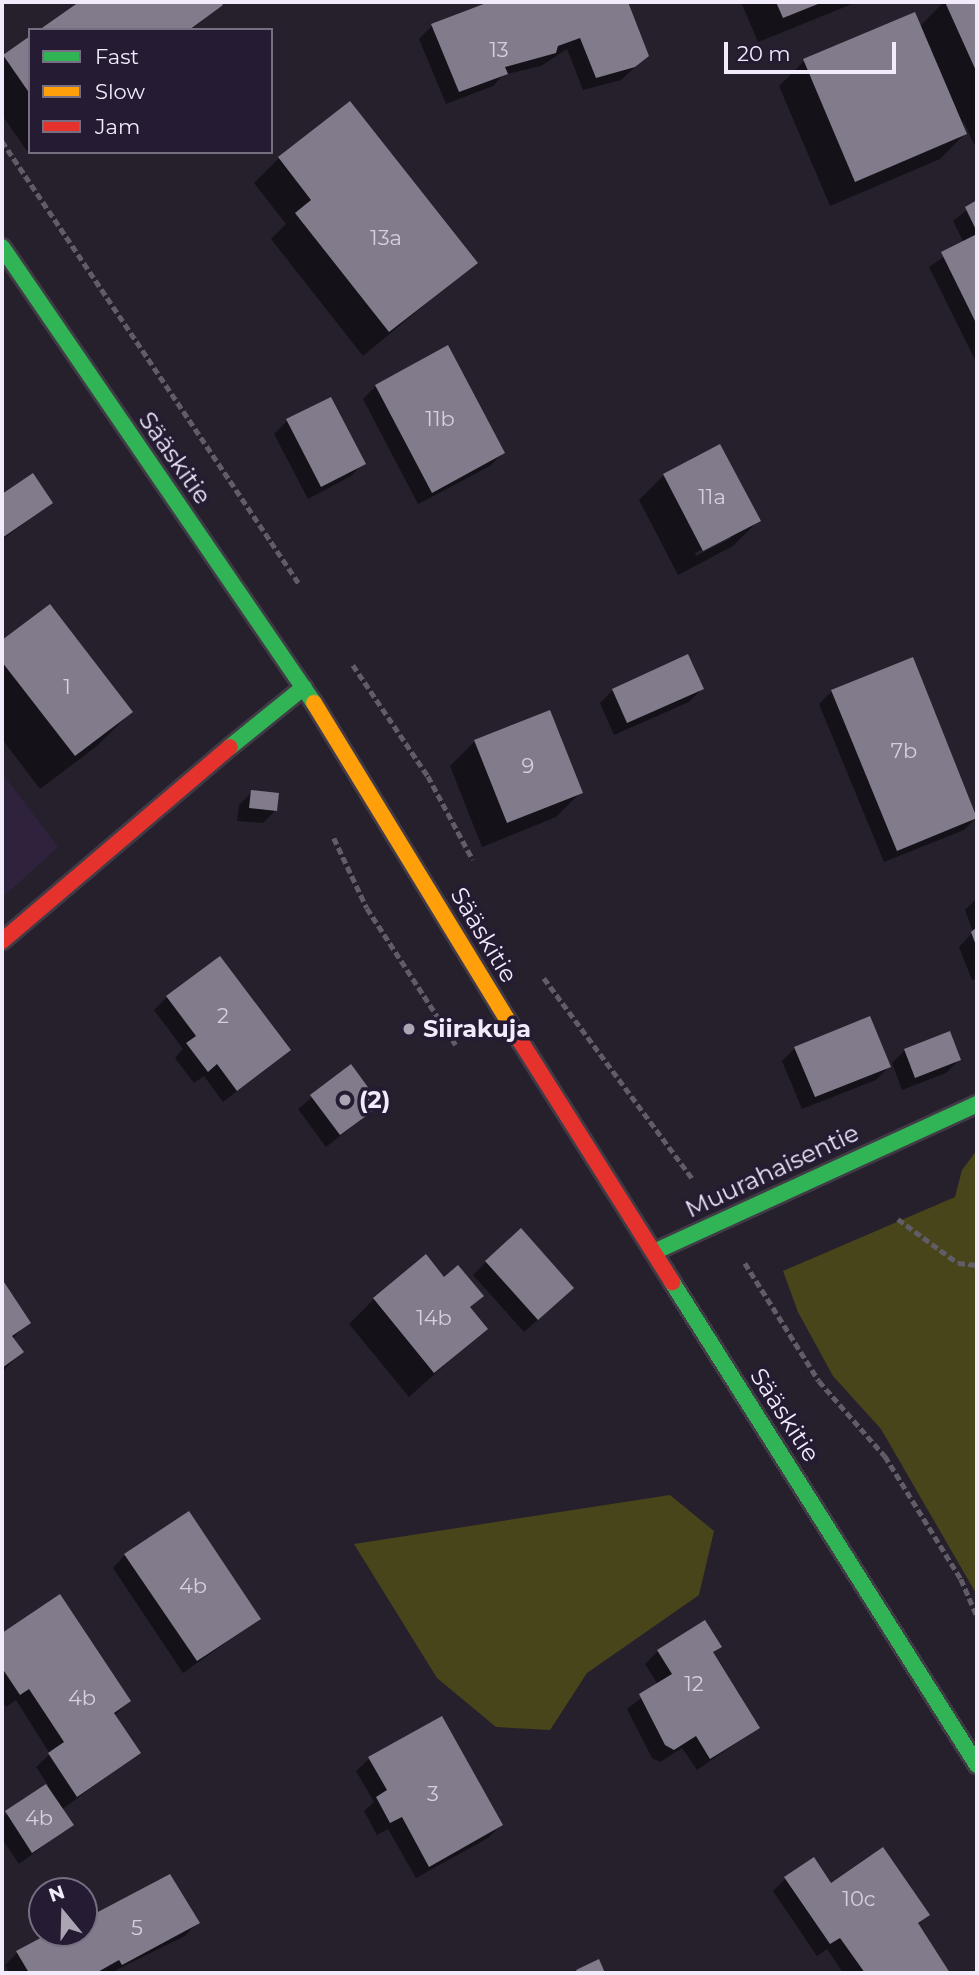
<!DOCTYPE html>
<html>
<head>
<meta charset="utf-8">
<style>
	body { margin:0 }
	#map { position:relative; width:979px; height:1975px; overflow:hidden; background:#26202d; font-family:Montserrat,sans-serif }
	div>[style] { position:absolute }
	.built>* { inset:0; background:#2e223d }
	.green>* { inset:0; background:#48451a }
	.shadow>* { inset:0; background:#0007 }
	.building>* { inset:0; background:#827b8b }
	.path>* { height:4.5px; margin-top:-2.25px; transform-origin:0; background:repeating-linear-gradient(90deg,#615d66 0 7px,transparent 0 10.5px) }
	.roads { filter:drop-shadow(2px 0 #403b46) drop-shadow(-2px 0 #403b46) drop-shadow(0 2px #403b46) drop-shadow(0 -2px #403b46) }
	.fast>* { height:16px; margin:-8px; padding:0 8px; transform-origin:8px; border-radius:8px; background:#30b455 }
	.slow>* { height:16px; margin:-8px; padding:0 8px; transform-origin:8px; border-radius:8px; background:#ff9f0a }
	.jam>* { height:16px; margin:-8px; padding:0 8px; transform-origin:8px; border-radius:8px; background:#e5322d }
	.dots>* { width:19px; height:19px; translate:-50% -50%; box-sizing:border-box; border:4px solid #251b32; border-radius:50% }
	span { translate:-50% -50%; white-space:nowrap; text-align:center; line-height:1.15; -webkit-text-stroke:7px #251b32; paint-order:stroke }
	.number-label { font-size:21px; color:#d5cfdf }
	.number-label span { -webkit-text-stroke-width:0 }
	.street-label { font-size:24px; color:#f1ebfb }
	.poi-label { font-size:24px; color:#f1ebfb; font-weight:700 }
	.left { translate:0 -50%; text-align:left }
	.frame { position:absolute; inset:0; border:4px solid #f1ebfb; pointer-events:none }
	.legend { position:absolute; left:28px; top:28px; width:245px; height:126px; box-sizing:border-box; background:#251b32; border:2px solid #776e82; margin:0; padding:9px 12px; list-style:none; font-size:21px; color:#f1ebfb }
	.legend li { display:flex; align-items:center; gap:14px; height:35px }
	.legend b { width:35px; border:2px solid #776e82 }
	.north { position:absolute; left:28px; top:1877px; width:70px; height:70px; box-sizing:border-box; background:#251b32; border:2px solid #776e82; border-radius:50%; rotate:341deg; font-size:19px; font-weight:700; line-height:28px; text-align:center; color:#f1ebfb }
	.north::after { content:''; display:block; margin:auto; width:24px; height:32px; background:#aaa4b3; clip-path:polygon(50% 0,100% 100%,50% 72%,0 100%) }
	.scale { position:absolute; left:724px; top:42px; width:172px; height:32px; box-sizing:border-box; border:4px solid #f1ebfb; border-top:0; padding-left:9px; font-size:21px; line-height:24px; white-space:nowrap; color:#f1ebfb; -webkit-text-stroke:5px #251b32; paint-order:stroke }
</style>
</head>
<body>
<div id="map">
	<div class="built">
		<i style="clip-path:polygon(2px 773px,58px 847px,2px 898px)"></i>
	</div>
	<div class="green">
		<i style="clip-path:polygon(977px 1150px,977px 1595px,881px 1429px,833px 1376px,798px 1312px,783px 1271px,955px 1197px,962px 1170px)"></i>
		<i style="clip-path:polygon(670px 1495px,714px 1531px,699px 1595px,587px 1673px,550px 1730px,496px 1727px,437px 1678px,354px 1544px)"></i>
	</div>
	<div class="shadow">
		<i style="clip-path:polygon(82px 2px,218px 2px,220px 5px,191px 30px,42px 30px)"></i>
		<i style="clip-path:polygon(493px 2px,626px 2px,647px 56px,621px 80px,583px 90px,567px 49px,541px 66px,503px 75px,493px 86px,446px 104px,419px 39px,432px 26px)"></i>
		<i style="clip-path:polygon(741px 2px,857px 2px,758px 42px)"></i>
		<i style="clip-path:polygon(944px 2px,977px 2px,977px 143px,974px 145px,963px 120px,965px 134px,940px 159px,830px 206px,779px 86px,804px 61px,920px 26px)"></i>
		<i style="clip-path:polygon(30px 39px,30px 149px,27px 151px,2px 115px,2px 59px)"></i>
		<i style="clip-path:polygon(279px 158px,475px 263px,363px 356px,271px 239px,286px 224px,254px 183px)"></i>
		<i style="clip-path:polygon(977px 202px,977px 364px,929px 267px,964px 243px,953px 221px)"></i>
		<i style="clip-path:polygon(447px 348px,503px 453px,490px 466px,418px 504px,363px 399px,376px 386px)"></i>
		<i style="clip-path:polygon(287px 421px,363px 463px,351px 476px,308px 499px,274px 434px)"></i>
		<i style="clip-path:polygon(32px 475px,51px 503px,2px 540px,2px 496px)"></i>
		<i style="clip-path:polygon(evenodd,664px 475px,758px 521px,733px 546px,678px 575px,639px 500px,664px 475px,731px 534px,731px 538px,696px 556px,695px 553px,731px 534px)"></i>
		<i style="clip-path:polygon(49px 606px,131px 712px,97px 746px,40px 789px,2px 739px,2px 642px)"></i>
		<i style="clip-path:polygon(912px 659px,977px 817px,964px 830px,884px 862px,819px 704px,832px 691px)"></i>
		<i style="clip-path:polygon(702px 689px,689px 702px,614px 735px,600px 703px,613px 690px)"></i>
		<i style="clip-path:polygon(475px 741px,581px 792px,556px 817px,482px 847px,450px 766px)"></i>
		<i style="clip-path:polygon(252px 792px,276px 810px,263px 823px,237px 821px,239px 805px)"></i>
		<i style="clip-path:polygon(977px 898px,977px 979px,972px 980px,959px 947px,973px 932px,965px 910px)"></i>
		<i style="clip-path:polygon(167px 997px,289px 1050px,223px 1102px,204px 1076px,194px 1083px,175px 1058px,183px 1049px,154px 1010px)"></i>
		<i style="clip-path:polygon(795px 1048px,889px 1067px,876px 1080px,802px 1109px,782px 1061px)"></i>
		<i style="clip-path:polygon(905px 1050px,959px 1060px,946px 1073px,902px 1090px,892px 1063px)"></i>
		<i style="clip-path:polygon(350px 1066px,379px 1105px,326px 1147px,298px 1109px)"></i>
		<i style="clip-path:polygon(486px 1262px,559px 1301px,524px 1332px,473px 1275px)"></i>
		<i style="clip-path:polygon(444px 1279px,481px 1296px,469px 1309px,485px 1329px,409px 1397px,349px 1324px,374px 1299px)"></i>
		<i style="clip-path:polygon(2px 1282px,29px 1322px,12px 1339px,22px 1352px,2px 1372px)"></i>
		<i style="clip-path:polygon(125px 1555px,259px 1619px,183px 1673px,113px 1568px)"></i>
		<i style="clip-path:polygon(60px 1596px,129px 1701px,114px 1716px,139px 1753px,61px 1810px,72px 1825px,19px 1864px,2px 1839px,2px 1817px,48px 1785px,36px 1767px,50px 1754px,16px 1700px,6px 1707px,2px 1700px,2px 1635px)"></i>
		<i style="clip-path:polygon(719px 1646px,712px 1654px,758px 1728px,697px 1770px,682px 1748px,660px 1762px,652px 1758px,627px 1709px,658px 1685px,645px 1664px,658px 1651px)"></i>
		<i style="clip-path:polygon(369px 1759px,501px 1825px,488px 1838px,416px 1878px,388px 1829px,377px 1835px,364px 1811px,374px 1802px,356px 1771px)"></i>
		<i style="clip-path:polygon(786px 1878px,831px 1886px,928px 1915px,917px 1925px,949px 1972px,843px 1973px,827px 1949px,817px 1956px,773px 1891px)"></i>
		<i style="clip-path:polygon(84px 1919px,197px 1923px,185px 1936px,110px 1973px,9px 1973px,5px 1965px,17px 1953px,56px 1933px,84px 1933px)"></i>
	</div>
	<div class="building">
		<i style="clip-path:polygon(79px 2px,221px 2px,223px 5px,189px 30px,39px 30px)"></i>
		<i style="clip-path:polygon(489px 2px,628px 2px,649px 56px,635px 67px,596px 78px,580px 38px,558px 46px,556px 53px,505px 67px,508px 74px,459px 92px,431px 24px)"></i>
		<i style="clip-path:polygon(776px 2px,823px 2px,783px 18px)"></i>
		<i style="clip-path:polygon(945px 2px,977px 2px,977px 73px)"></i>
		<i style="clip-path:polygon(915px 12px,967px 134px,855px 182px,803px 59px)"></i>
		<i style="clip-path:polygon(30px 36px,30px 94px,3px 55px)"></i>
		<i style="clip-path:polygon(350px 101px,478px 263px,389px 332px,295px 213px,311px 200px,278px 157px)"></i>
		<i style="clip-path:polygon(977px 200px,977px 232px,965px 207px)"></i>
		<i style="clip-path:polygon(977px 234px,977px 325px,941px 252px)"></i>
		<i style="clip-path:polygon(448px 345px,505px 453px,432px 493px,375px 385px)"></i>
		<i style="clip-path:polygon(331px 397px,366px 464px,321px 487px,286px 419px)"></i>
		<i style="clip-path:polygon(720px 444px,761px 521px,703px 551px,663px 474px)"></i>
		<i style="clip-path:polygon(33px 473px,53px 503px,2px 538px,2px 494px)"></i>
		<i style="clip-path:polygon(50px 604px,133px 712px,75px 756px,2px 662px,2px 640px)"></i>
		<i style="clip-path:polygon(688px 654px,704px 689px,627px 723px,612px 689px)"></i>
		<i style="clip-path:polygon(913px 657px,977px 818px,897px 851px,831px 690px)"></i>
		<i style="clip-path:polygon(550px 710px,583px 793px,507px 823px,474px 740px)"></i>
		<i style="clip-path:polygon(251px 790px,279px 793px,277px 811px,249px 808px)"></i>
		<i style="clip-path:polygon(977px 927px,977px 948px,971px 932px)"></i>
		<i style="clip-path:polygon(220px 956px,291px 1050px,237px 1091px,217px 1064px,208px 1072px,186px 1043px,196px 1036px,166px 996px)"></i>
		<i style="clip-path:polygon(870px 1016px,891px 1067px,815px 1097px,794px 1047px)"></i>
		<i style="clip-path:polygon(950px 1031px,961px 1060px,915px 1078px,904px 1049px)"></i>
		<i style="clip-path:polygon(351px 1064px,381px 1105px,340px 1135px,310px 1095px)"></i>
		<i style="clip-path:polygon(521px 1228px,574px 1288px,538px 1320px,485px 1261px)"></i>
		<i style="clip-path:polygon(426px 1254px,444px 1277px,458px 1265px,484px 1296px,470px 1307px,488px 1329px,434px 1373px,373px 1298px)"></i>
		<i style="clip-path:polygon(2px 1279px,31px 1323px,12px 1336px,24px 1352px,2px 1368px)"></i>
		<i style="clip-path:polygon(189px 1511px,261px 1619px,197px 1661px,124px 1554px)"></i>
		<i style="clip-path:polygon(60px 1594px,131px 1701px,114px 1713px,141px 1753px,77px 1797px,48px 1753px,64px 1742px,29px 1689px,20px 1695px,2px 1668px,2px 1633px)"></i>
		<i style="clip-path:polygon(705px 1620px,722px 1647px,713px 1652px,760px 1728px,710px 1759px,696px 1736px,674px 1750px,665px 1745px,639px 1694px,672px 1674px,657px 1650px)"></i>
		<i style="clip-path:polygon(442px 1716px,503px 1825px,429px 1867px,402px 1817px,390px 1823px,376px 1797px,387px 1790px,368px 1757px)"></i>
		<i style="clip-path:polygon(46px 1784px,74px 1825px,32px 1853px,5px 1811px)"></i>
		<i style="clip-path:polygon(883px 1847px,930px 1915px,918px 1923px,950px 1973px,865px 1973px,840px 1938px,830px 1944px,784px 1877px,814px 1857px,831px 1883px)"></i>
		<i style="clip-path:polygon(170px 1874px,200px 1923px,122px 1965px,119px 1960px,96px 1973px,29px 1973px,16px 1951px,50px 1933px,84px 1933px,84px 1915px,94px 1909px,96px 1913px)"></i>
		<i style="clip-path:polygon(599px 1959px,605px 1973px,578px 1973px,576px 1970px)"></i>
	</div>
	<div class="path">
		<i style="left:2px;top:141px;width:535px;rotate:56.13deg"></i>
		<i style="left:353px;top:665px;width:134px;rotate:56deg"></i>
		<i style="left:428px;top:776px;width:95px;rotate:61.8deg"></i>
		<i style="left:334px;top:838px;width:77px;rotate:64.8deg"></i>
		<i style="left:367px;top:908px;width:163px;rotate:57deg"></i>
		<i style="left:544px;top:978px;width:250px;rotate:53.5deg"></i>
		<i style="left:898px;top:1219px;width:74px;rotate:36.3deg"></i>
		<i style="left:958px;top:1263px;width:19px;rotate:6deg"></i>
		<i style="left:745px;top:1263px;width:139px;rotate:57.9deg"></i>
		<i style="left:819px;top:1381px;width:100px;rotate:48.7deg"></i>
		<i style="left:885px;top:1456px;width:145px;rotate:58.3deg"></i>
		<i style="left:961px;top:1579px;width:40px;rotate:66.6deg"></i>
	</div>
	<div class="roads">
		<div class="fast">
			<i style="left:2px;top:247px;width:553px;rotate:55.62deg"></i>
			<i style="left:230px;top:747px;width:95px;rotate:-39deg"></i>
			<i style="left:654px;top:1252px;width:355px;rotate:-24.6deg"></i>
			<i style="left:672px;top:1282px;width:571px;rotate:57.73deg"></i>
		</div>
		<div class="slow">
			<i style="left:314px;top:703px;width:397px;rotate:58.6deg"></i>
		</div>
		<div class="jam">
			<i style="left:2px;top:941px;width:299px;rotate:-40.4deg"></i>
			<i style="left:521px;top:1042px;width:284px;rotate:57.8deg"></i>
		</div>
	</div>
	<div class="dots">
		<i style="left:409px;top:1029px;background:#aaa4b3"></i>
		<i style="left:345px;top:1100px;background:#aaa4b3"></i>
	</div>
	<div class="number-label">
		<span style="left:499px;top:50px">13</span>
		<span style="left:386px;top:238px">13a</span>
		<span style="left:440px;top:419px">11b</span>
		<span style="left:712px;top:497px">11a</span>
		<span style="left:67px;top:687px">1</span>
		<span style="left:904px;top:751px">7b</span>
		<span style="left:528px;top:766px">9</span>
		<span style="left:223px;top:1016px">2</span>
		<span style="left:434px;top:1318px">14b</span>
		<span style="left:193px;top:1586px">4b</span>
		<span style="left:694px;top:1684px">12</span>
		<span style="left:82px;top:1698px">4b</span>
		<span style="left:433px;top:1794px">3</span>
		<span style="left:39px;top:1818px">4b</span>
		<span style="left:859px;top:1899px">10c</span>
		<span style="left:137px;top:1928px">5</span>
	</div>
	<div class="street-label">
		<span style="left:175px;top:458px;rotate:55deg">Sääskitie</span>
		<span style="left:484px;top:935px;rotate:59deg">Sääskitie</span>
		<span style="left:772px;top:1171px;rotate:-25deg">Muurahaisentie</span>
		<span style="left:785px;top:1415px;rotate:57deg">Sääskitie</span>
	</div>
	<div class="poi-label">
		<span class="left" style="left:423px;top:1029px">Siirakuja</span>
		<span class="left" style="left:359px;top:1100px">(2)</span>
	</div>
	<div class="frame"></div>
	<ul class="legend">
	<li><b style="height:9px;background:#30b455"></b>Fast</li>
	<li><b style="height:9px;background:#ff9f0a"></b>Slow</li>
	<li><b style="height:9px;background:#e5322d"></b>Jam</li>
	</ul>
	<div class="north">N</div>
	<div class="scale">20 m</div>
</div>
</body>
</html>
